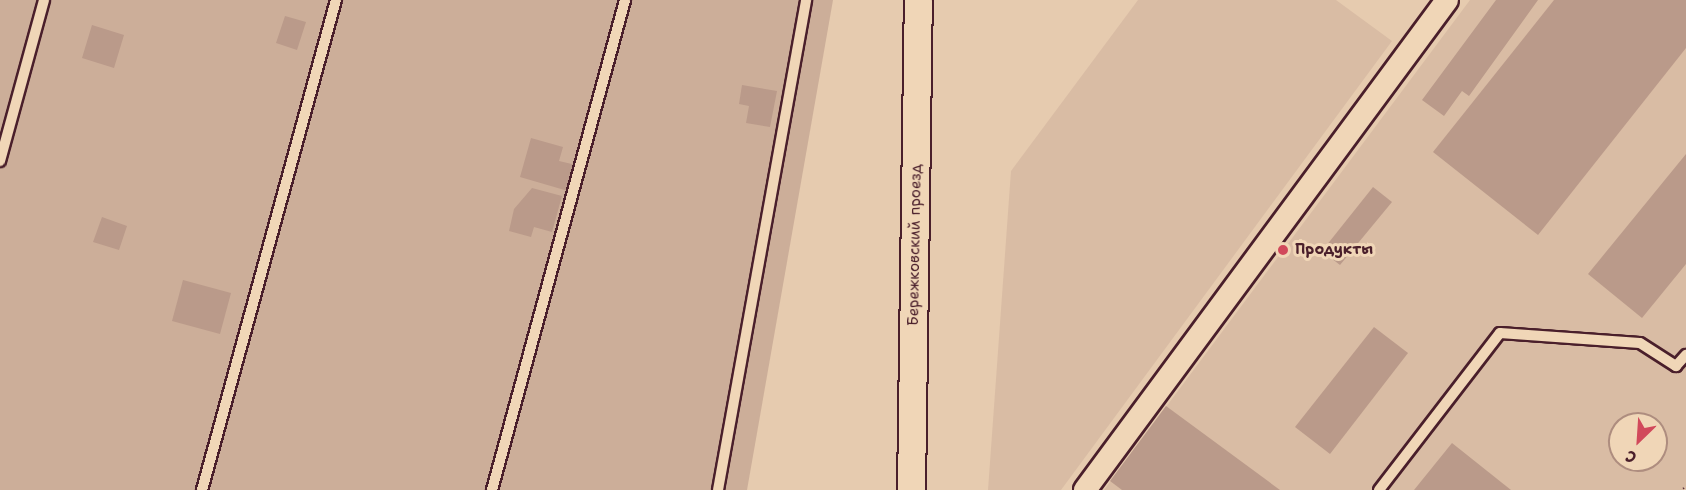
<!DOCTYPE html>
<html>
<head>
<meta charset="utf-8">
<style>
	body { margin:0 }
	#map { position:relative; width:1686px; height:490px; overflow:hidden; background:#e6cbaf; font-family:"Shantell Sans",sans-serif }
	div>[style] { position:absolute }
	.built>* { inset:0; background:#d9bca4 }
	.green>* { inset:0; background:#ccae99 }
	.building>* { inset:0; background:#ba9a8a }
	.roads { filter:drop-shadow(2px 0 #4a1f2b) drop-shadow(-2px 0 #4a1f2b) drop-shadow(0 2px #4a1f2b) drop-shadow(0 -2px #4a1f2b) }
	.service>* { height:10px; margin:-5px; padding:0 5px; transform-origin:5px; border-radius:5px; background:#f0d6b7 }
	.minor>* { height:22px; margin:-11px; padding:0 11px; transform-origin:11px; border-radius:11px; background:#f0d6b7 }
	.tertiary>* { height:27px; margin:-13.5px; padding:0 13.5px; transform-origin:13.5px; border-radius:13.5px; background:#f0d6b7 }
	.rail>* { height:7px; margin-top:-3.5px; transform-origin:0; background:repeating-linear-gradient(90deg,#f0d6b7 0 14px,#4a1f2b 0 28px); box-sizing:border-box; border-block:2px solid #4a1f2b }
	.dots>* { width:16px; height:16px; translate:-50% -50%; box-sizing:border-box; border:3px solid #f0d6b7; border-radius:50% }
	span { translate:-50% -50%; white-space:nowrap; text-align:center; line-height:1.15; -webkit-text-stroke:6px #f0d6b7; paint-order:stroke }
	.street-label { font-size:15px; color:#4a1f2b }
	.poi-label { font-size:15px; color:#4a1f2b; font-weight:700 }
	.left { translate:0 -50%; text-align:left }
	.north { position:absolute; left:1608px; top:412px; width:60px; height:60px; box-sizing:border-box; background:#f0d6b7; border:2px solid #ae8d7f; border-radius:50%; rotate:205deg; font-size:16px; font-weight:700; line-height:24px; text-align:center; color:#4a1f2b }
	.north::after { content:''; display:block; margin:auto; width:21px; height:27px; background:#d1495b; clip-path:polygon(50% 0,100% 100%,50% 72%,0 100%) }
</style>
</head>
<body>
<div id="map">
	<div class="built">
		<i style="clip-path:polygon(1138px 0,1336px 0,1392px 41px,1061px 490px,988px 490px,1011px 171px)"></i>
		<i style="clip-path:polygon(evenodd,1470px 0,1686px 0,1686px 490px,1104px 490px,1470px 0,1620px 424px,1656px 424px,1656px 460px,1620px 460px,1620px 424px)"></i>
	</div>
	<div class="green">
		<i style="clip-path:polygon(0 0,833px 0,747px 490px,0 490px)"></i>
	</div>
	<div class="building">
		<i style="clip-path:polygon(1496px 0,1538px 0,1469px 96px,1462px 91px,1444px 116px,1422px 100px)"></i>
		<i style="clip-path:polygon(1554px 0,1686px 0,1686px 48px,1538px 235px,1433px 152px)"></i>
		<i style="clip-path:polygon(285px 16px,306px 22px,297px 50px,276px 43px)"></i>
		<i style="clip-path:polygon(92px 25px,124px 35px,114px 68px,82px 58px)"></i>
		<i style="clip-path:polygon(742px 85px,777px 91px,770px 127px,746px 123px,749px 106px,739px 104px)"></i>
		<i style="clip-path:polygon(531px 138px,563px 147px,559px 161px,576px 165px,568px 191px,520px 177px)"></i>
		<i style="clip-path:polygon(1686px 154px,1686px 264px,1642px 318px,1588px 274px)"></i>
		<i style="clip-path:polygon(1373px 187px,1392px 202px,1340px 265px,1322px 251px)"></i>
		<i style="clip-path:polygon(532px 188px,562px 196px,552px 232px,534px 227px,531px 237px,509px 231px,514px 209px)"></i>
		<i style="clip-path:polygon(102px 217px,127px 226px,119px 250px,93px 242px)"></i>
		<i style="clip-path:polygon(183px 280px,231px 293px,220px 334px,172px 321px)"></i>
		<i style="clip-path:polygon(1374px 327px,1408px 353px,1330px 454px,1295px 427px)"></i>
		<i style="clip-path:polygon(1166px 406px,1280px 490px,1122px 490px,1110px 481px)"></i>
		<i style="clip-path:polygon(1452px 443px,1511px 490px,1414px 490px)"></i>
	</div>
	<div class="roads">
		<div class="service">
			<i style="left:0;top:161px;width:167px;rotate:-74.7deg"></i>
			<i style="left:202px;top:490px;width:508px;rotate:-74.71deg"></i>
			<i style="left:492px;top:490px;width:508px;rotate:-74.81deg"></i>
			<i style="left:718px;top:490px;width:498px;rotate:-79.8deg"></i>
			<i style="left:1379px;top:490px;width:198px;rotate:-52.4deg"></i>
			<i style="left:1500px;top:333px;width:140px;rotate:4.1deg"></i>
			<i style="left:1640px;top:343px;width:43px;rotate:32.6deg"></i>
			<i style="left:1676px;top:366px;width:15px;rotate:-48deg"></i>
		</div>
		<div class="minor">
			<i style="left:1085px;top:490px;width:609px;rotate:-53.54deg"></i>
		</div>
		<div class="tertiary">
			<i style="left:911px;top:490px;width:490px;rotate:-89.2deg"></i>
		</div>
	</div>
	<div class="rail">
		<i style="left:1685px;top:490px;width:1px;rotate:-45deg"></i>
	</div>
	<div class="dots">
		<i style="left:1283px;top:250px;background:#d1495b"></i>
	</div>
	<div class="street-label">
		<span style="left:915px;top:245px;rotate:-89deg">Бережковский проезд</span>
	</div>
	<div class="poi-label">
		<span class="left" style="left:1295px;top:250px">Продукты</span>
	</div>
	<div class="north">С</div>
</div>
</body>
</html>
